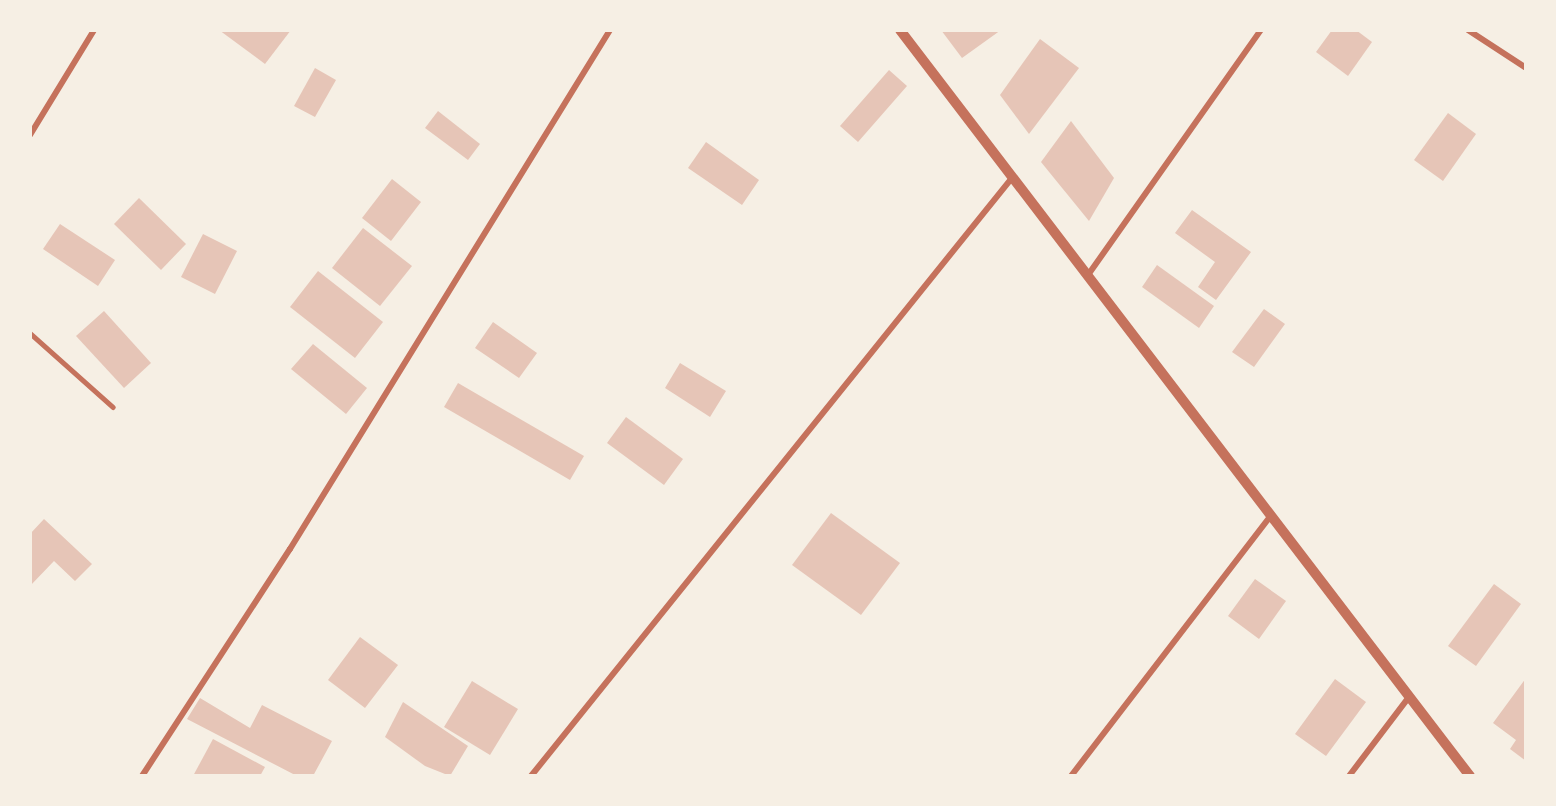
<!DOCTYPE html>
<html>
<head>
<meta charset="utf-8">
<style>
	body { margin:0 }
	#map { position:relative; width:1556px; height:806px; overflow:hidden; background:#f6efe4; font-family:Ubuntu,sans-serif }
	div>[style] { position:absolute }
	.building>* { inset:0; background:#e6c5b7 }
	.service>* { height:4.5px; margin:-2.25px; padding:0 2.25px; transform-origin:2.25px; border-radius:2.25px; background:#c5725c }
	.minor>* { height:6px; margin:-3px; padding:0 3px; transform-origin:3px; border-radius:3px; background:#c5725c }
	.tertiary>* { height:10px; margin:-5px; padding:0 5px; transform-origin:5px; border-radius:5px; background:#c5725c }
	span { translate:-50% -50%; white-space:nowrap; text-align:center; line-height:1.15; -webkit-text-stroke:4.5px #f6efe4; paint-order:stroke }
	.frame { position:absolute; inset:0; border:32px solid #f6efe4; pointer-events:none }
</style>
</head>
<body>
<div id="map">
	<div class="building">
		<i style="clip-path:polygon(219px 30px,291px 30px,265px 64px)"></i>
		<i style="clip-path:polygon(941px 30px,1001px 30px,962px 58px)"></i>
		<i style="clip-path:polygon(1332px 30px,1356px 30px,1372px 42px,1348px 76px,1316px 52px)"></i>
		<i style="clip-path:polygon(1040px 39px,1079px 68px,1029px 134px,1000px 95px)"></i>
		<i style="clip-path:polygon(315px 68px,336px 80px,315px 117px,294px 106px)"></i>
		<i style="clip-path:polygon(889px 70px,907px 86px,858px 142px,840px 126px)"></i>
		<i style="clip-path:polygon(438px 111px,480px 144px,468px 160px,425px 128px)"></i>
		<i style="clip-path:polygon(1448px 113px,1476px 134px,1443px 181px,1414px 160px)"></i>
		<i style="clip-path:polygon(1071px 121px,1114px 178px,1089px 221px,1041px 162px)"></i>
		<i style="clip-path:polygon(706px 142px,759px 180px,742px 205px,688px 168px)"></i>
		<i style="clip-path:polygon(392px 179px,421px 202px,391px 241px,362px 218px)"></i>
		<i style="clip-path:polygon(139px 198px,186px 244px,161px 270px,114px 224px)"></i>
		<i style="clip-path:polygon(1192px 210px,1251px 252px,1216px 300px,1198px 287px,1215px 262px,1175px 233px)"></i>
		<i style="clip-path:polygon(60px 224px,115px 260px,98px 286px,43px 249px)"></i>
		<i style="clip-path:polygon(363px 228px,412px 266px,380px 306px,332px 268px)"></i>
		<i style="clip-path:polygon(203px 234px,237px 251px,215px 294px,181px 277px)"></i>
		<i style="clip-path:polygon(1157px 265px,1214px 306px,1199px 328px,1142px 287px)"></i>
		<i style="clip-path:polygon(318px 271px,383px 322px,355px 358px,290px 307px)"></i>
		<i style="clip-path:polygon(1264px 309px,1285px 324px,1254px 367px,1232px 352px)"></i>
		<i style="clip-path:polygon(104px 311px,151px 363px,124px 388px,76px 336px)"></i>
		<i style="clip-path:polygon(493px 322px,537px 353px,519px 378px,475px 348px)"></i>
		<i style="clip-path:polygon(313px 344px,367px 388px,346px 414px,291px 369px)"></i>
		<i style="clip-path:polygon(680px 363px,726px 391px,710px 417px,665px 388px)"></i>
		<i style="clip-path:polygon(458px 383px,584px 456px,570px 480px,444px 407px)"></i>
		<i style="clip-path:polygon(626px 417px,683px 459px,664px 485px,607px 443px)"></i>
		<i style="clip-path:polygon(831px 513px,900px 563px,861px 615px,792px 565px)"></i>
		<i style="clip-path:polygon(44px 519px,92px 564px,75px 581px,54px 561px,30px 586px,30px 534px)"></i>
		<i style="clip-path:polygon(1255px 579px,1286px 601px,1259px 639px,1228px 616px)"></i>
		<i style="clip-path:polygon(1494px 584px,1521px 604px,1476px 666px,1448px 646px)"></i>
		<i style="clip-path:polygon(360px 637px,398px 665px,365px 708px,328px 680px)"></i>
		<i style="clip-path:polygon(1526px 678px,1526px 761px,1510px 749px,1516px 740px,1493px 723px)"></i>
		<i style="clip-path:polygon(1335px 679px,1366px 702px,1326px 756px,1295px 734px)"></i>
		<i style="clip-path:polygon(472px 681px,518px 709px,490px 755px,444px 727px)"></i>
		<i style="clip-path:polygon(200px 698px,250px 728px,262px 705px,332px 741px,313px 776px,297px 776px,187px 719px)"></i>
		<i style="clip-path:polygon(403px 702px,468px 746px,450px 776px,425px 766px,385px 737px)"></i>
		<i style="clip-path:polygon(213px 739px,265px 767px,260px 776px,193px 776px)"></i>
	</div>
	<div class="service">
		<i style="left:30px;top:333px;width:111px;rotate:41.7deg"></i>
	</div>
	<div class="minor">
		<i style="left:1468px;top:30px;width:69px;rotate:33.2deg"></i>
		<i style="left:30px;top:135px;width:123px;rotate:-58.6deg"></i>
		<i style="left:1088px;top:275px;width:300px;rotate:-54.8deg"></i>
		<i style="left:142px;top:776px;width:271px;rotate:-56.9deg"></i>
		<i style="left:290px;top:549px;width:610px;rotate:-58.34deg"></i>
		<i style="left:531px;top:776px;width:766px;rotate:-51.2deg"></i>
		<i style="left:1071px;top:776px;width:329px;rotate:-52.5deg"></i>
		<i style="left:1349px;top:776px;width:99px;rotate:-52.8deg"></i>
	</div>
	<div class="tertiary">
		<i style="left:900px;top:30px;width:939px;rotate:52.62deg"></i>
	</div>
	<div class="frame"></div>
</div>
</body>
</html>
